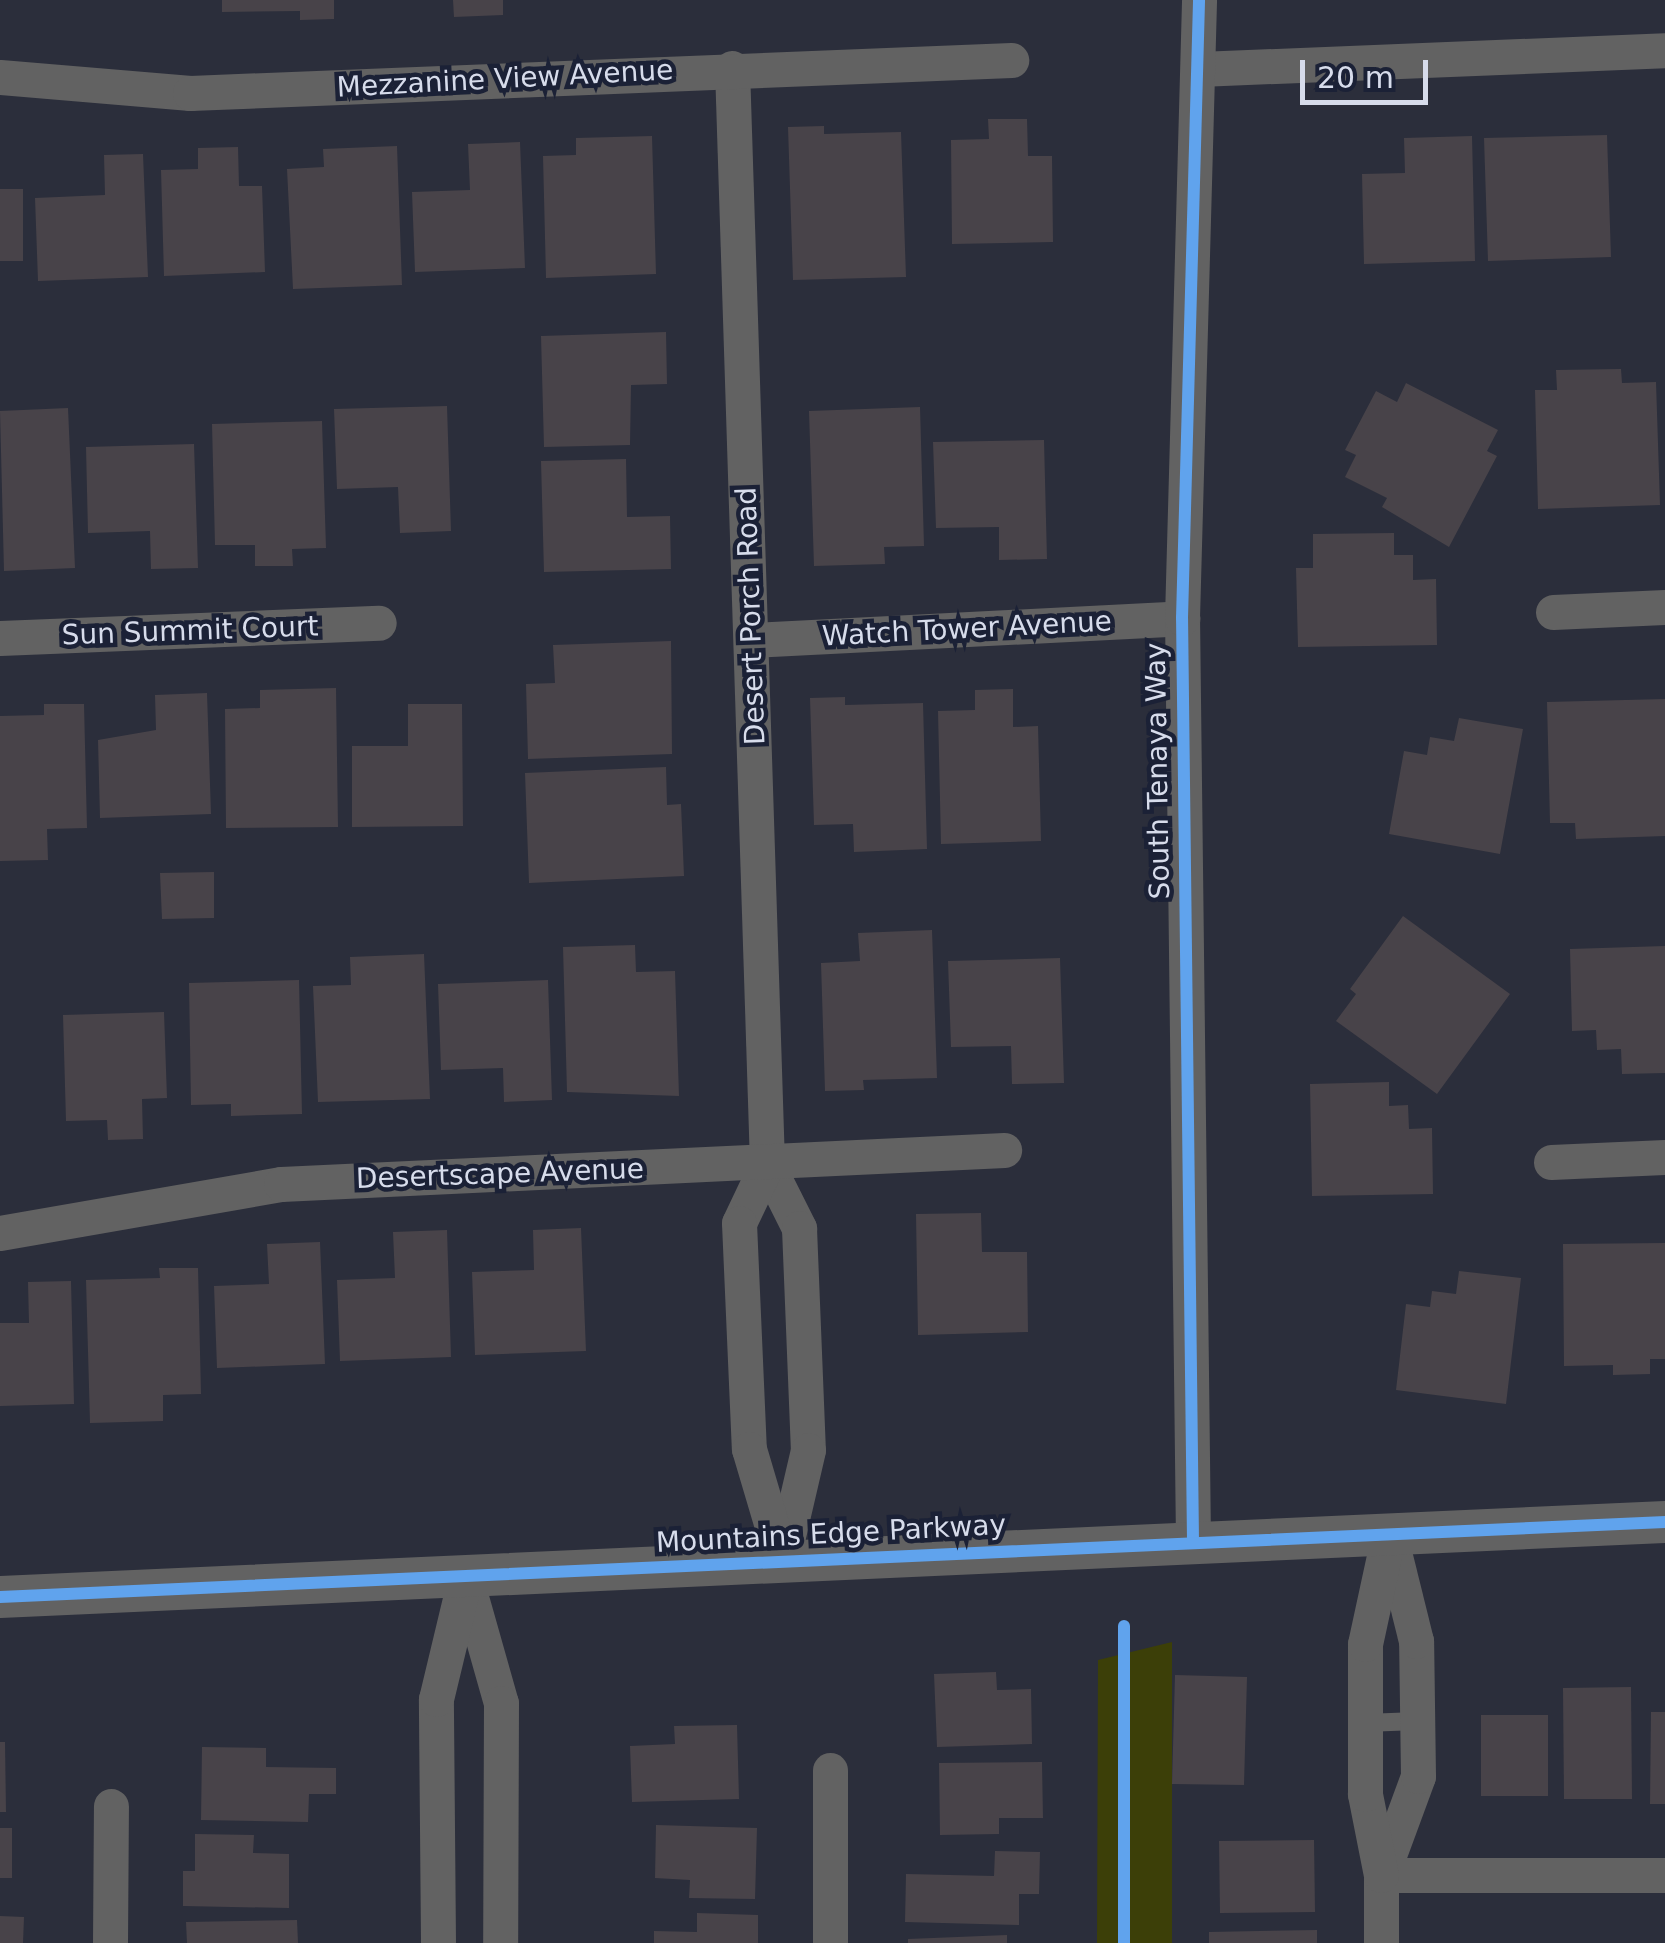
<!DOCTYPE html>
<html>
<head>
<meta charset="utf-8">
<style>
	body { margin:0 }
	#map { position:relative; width:1665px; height:1943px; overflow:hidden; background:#2b2e3b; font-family:"DejaVu Sans",sans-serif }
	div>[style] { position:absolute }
	.green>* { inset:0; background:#3c3f08 }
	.building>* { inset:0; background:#484349 }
	.service>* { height:18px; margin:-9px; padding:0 9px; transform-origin:9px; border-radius:9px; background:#626262 }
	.minor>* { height:35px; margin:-17.5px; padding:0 17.5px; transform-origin:17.5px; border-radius:17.5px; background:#626262 }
	.tertiary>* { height:42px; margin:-21px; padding:0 21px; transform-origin:21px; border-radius:21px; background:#626262 }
	.cycleway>* { height:12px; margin:-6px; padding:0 6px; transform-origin:6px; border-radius:6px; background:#60a3ed }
	span { translate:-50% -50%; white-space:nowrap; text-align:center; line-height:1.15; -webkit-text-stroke:9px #1b2136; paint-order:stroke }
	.street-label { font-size:28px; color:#d7dceb }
	.scale { position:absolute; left:1300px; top:60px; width:128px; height:45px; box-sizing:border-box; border:5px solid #d7dceb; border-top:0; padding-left:12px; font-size:30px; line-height:35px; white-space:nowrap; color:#d7dceb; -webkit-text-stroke:8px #1b2136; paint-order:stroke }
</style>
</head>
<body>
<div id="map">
	<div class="green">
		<i style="clip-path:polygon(1172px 1642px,1172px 1943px,1097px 1943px,1098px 1660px)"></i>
	</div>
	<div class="building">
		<i style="clip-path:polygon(222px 0,334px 0,334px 19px,300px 20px,300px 11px,222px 12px)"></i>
		<i style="clip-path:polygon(453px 0,503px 0,503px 15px,454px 17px)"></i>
		<i style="clip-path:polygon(988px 119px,1027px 119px,1028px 156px,1052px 156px,1053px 242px,952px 244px,951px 140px,989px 139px)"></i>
		<i style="clip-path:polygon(824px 126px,824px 134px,901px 132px,906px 277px,793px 280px,788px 127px)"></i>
		<i style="clip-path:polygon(1607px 135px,1611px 257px,1488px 261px,1484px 138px)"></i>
		<i style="clip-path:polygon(652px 136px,656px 274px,546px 278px,543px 156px,576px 155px,576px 138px)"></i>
		<i style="clip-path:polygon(1472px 136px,1475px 261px,1364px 264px,1362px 174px,1405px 173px,1404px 138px)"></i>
		<i style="clip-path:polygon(520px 142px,525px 268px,415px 272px,412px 192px,470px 190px,468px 144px)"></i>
		<i style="clip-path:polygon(397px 146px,402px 285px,293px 289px,287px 169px,324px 167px,323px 149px)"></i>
		<i style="clip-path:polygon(238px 147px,239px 186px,262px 186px,265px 272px,164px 276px,161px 170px,198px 169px,198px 148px)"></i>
		<i style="clip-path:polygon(143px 154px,148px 277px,38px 281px,35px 198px,105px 195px,104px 155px)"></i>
		<i style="clip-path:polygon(0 189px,23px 189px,23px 261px,0 261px)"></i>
		<i style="clip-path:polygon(666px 332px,667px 384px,631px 385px,630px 445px,544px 447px,541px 336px)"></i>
		<i style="clip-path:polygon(1621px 369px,1622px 383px,1656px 382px,1660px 505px,1538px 509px,1535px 390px,1557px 390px,1556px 370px)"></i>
		<i style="clip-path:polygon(1406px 383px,1498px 430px,1487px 451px,1497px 456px,1449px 547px,1382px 507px,1387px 498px,1345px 477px,1356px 455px,1345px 450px,1376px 391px,1397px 402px)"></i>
		<i style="clip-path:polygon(447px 406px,451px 531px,400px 533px,398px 487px,337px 489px,334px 409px)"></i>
		<i style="clip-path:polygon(920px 407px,924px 546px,884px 547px,885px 564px,814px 566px,809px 411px)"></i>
		<i style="clip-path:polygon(68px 408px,75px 568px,4px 571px,0 411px)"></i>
		<i style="clip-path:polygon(322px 421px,326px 548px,292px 549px,293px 566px,255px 566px,255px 545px,215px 545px,212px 424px)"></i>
		<i style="clip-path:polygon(1044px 440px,1047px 559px,999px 560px,999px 527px,936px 528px,933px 442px)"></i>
		<i style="clip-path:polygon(194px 444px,198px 568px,151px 569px,150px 531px,88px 533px,86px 447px)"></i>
		<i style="clip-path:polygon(626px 459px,627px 517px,670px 516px,671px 569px,544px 572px,541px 461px)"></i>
		<i style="clip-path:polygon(1394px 533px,1394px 555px,1413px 555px,1413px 580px,1436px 579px,1437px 645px,1298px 647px,1296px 568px,1313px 568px,1313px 534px)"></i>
		<i style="clip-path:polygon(671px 641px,672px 754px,528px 759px,526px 684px,555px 683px,553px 645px)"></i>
		<i style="clip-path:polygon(336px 688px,338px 827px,226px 828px,225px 709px,260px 708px,260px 690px)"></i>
		<i style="clip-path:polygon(1013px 689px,1013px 727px,1038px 726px,1041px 841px,941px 844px,938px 711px,975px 710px,975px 690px)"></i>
		<i style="clip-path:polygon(207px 693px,211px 814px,100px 818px,98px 740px,156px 730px,155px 695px)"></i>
		<i style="clip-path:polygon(845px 697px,845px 705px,923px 703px,927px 849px,854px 852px,853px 824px,814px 825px,810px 698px)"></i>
		<i style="clip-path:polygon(1665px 699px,1665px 836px,1576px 839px,1575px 823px,1550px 823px,1547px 702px)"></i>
		<i style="clip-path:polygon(44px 704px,84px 704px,87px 828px,47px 829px,48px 860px,0 861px,0 716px,44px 715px)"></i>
		<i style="clip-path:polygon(408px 704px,462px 704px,463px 826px,352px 827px,352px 746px,408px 746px)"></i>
		<i style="clip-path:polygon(1459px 718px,1523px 729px,1500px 854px,1389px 834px,1404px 751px,1427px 755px,1430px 737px,1454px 741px)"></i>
		<i style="clip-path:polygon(666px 767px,667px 805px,681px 804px,684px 876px,529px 883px,525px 773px)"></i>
		<i style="clip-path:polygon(214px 872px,214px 918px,162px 919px,160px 873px)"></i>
		<i style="clip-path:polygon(1403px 916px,1510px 994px,1437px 1094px,1336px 1021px,1356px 994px,1350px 989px)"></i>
		<i style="clip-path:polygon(932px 930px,937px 1078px,863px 1080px,864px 1090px,825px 1091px,821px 963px,860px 961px,858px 933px)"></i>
		<i style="clip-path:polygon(635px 945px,636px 972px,675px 971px,679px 1096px,567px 1092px,563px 947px)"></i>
		<i style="clip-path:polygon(1665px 946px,1665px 1073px,1622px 1074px,1621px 1049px,1597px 1050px,1596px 1030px,1572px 1031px,1570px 949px)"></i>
		<i style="clip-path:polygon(424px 954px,430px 1099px,318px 1102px,313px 986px,351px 985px,350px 957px)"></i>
		<i style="clip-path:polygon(1060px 958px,1064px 1083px,1012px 1084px,1011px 1046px,951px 1047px,948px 961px)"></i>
		<i style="clip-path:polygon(299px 980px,302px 1114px,231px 1116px,231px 1104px,191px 1105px,189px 983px)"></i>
		<i style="clip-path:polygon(548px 980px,552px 1100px,504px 1102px,503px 1068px,441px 1070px,438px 984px)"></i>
		<i style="clip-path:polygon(164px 1012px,167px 1098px,142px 1099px,143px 1139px,108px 1140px,107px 1120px,66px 1121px,63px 1015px)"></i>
		<i style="clip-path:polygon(1389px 1082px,1389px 1106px,1408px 1105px,1409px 1129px,1432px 1128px,1433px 1194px,1312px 1196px,1310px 1084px)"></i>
		<i style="clip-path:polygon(981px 1213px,982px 1252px,1027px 1252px,1028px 1332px,918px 1335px,916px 1214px)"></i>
		<i style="clip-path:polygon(581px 1228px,586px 1351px,475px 1355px,472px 1272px,534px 1270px,533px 1230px)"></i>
		<i style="clip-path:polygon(447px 1230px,451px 1357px,340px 1361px,337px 1280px,395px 1278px,393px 1232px)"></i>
		<i style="clip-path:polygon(320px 1242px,325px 1364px,217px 1368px,214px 1286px,269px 1284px,267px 1244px)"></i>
		<i style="clip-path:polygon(1665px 1243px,1665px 1359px,1650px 1359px,1650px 1374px,1613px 1375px,1613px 1365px,1564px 1366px,1563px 1244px)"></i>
		<i style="clip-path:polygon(159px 1268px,198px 1268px,201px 1394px,163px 1395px,163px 1421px,90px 1423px,86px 1280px,160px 1278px)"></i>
		<i style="clip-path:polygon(1459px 1271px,1521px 1278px,1506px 1404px,1396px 1390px,1406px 1304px,1430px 1307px,1432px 1291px,1456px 1294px)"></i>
		<i style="clip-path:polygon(71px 1281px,74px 1404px,0 1406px,0 1323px,29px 1323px,28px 1282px)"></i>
		<i style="clip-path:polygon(996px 1672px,997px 1690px,1031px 1689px,1032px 1744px,937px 1747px,934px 1674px)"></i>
		<i style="clip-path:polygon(1175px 1675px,1247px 1677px,1244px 1785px,1172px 1784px)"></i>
		<i style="clip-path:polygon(1631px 1687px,1632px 1799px,1564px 1799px,1563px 1688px)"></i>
		<i style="clip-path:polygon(1651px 1712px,1665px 1712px,1665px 1804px,1650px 1804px)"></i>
		<i style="clip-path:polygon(1481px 1715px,1548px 1715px,1548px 1796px,1481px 1796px)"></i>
		<i style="clip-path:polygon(737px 1725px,739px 1799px,632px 1802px,630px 1746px,675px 1744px,674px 1726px)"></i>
		<i style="clip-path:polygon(0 1742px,5px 1742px,6px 1812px,0 1812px)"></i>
		<i style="clip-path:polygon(202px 1747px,266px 1748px,266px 1767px,336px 1768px,336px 1794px,309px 1794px,308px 1822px,201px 1820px)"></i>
		<i style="clip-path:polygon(1042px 1762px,1043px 1818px,999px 1818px,999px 1834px,940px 1835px,939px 1763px)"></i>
		<i style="clip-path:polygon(656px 1825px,757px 1828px,755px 1899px,689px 1898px,690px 1880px,655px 1878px)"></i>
		<i style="clip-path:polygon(0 1828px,12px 1828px,12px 1878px,0 1878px)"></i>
		<i style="clip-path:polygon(195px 1834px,254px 1835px,253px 1853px,289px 1854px,289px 1908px,183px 1906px,183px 1871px,195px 1871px)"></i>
		<i style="clip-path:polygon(1314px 1840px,1315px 1912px,1220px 1913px,1219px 1841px)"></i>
		<i style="clip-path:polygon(995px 1851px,1040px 1852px,1039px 1894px,1019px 1894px,1019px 1925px,905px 1922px,906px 1874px,994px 1876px)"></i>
		<i style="clip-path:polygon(697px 1913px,758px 1915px,758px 1943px,654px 1943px,654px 1931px,697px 1932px)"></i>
		<i style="clip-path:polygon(0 1916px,24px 1917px,23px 1943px,0 1943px)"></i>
		<i style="clip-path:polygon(297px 1920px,298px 1943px,187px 1943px,186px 1922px)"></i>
		<i style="clip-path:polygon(1317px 1930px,1317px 1943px,1209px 1943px,1209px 1932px)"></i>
		<i style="clip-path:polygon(1007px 1935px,1007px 1943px,908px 1943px,908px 1939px)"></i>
	</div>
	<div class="service">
		<i style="left:1365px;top:1723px;width:52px;rotate:-2.2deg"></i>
	</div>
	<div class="minor">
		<i style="left:732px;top:68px;width:1097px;rotate:88.17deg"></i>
		<i style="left:767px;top:1164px;width:72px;rotate:63.4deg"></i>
		<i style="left:799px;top:1228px;width:222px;rotate:87.7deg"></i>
		<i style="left:808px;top:1450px;width:115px;rotate:103.1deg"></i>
		<i style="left:1199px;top:69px;width:466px;rotate:-2.3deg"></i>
		<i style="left:0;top:77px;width:191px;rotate:4.8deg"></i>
		<i style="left:190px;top:93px;width:822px;rotate:-2.3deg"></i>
		<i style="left:1553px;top:612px;width:112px;rotate:-2.6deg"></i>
		<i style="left:0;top:638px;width:379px;rotate:-2.3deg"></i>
		<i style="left:753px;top:640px;width:430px;rotate:-2.9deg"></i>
		<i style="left:1551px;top:1162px;width:114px;rotate:-2.5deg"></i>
		<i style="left:767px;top:1164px;width:65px;rotate:115.4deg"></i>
		<i style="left:739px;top:1223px;width:226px;rotate:87.5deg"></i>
		<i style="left:749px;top:1449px;width:113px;rotate:73.5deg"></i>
		<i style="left:0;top:1233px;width:285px;rotate:-9.9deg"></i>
		<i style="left:281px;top:1184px;width:724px;rotate:-2.69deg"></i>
		<i style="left:1193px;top:1541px;width:923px;rotate:-90.68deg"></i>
		<i style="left:1182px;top:618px;width:618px;rotate:-88.42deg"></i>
		<i style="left:465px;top:1576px;width:132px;rotate:74.2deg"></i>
		<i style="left:501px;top:1703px;width:240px;rotate:90.2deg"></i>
		<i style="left:830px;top:1770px;width:173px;rotate:90deg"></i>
		<i style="left:1382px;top:1874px;width:104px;rotate:-69.8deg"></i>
		<i style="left:1418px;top:1776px;width:135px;rotate:-90.8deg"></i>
		<i style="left:1416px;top:1641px;width:104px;rotate:-103.9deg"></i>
		<i style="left:1381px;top:1875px;width:284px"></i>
		<i style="left:110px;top:1943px;width:137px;rotate:-89.6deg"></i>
		<i style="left:438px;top:1943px;width:244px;rotate:-90.5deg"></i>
		<i style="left:436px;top:1699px;width:120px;rotate:-76.5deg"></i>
		<i style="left:1381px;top:1943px;width:68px;rotate:-90deg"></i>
		<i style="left:1381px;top:1875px;width:83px;rotate:-101.2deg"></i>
		<i style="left:1365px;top:1794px;width:150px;rotate:-90deg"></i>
		<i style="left:1365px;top:1644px;width:114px;rotate:-77.8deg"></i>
	</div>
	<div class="tertiary">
		<i style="left:0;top:1597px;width:1667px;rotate:-2.58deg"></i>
	</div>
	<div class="cycleway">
		<i style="left:1193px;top:1541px;width:923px;rotate:-90.68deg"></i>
		<i style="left:1182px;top:618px;width:618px;rotate:-88.42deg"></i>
		<i style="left:0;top:1597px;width:1667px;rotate:-2.58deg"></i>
		<i style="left:1124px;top:1626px;width:317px;rotate:90deg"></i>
	</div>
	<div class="street-label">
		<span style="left:505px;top:79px;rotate:-3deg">Mezzanine View Avenue</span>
		<span style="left:751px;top:616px;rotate:-92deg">Desert Porch Road</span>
		<span style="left:967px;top:629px;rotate:-3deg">Watch Tower Avenue</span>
		<span style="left:190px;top:631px;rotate:-2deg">Sun Summit Court</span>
		<span style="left:1158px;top:771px;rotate:-91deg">South Tenaya Way</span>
		<span style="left:500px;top:1174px;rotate:-2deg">Desertscape Avenue</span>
		<span style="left:831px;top:1534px;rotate:-3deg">Mountains Edge Parkway</span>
	</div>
	<div class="scale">20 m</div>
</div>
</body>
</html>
